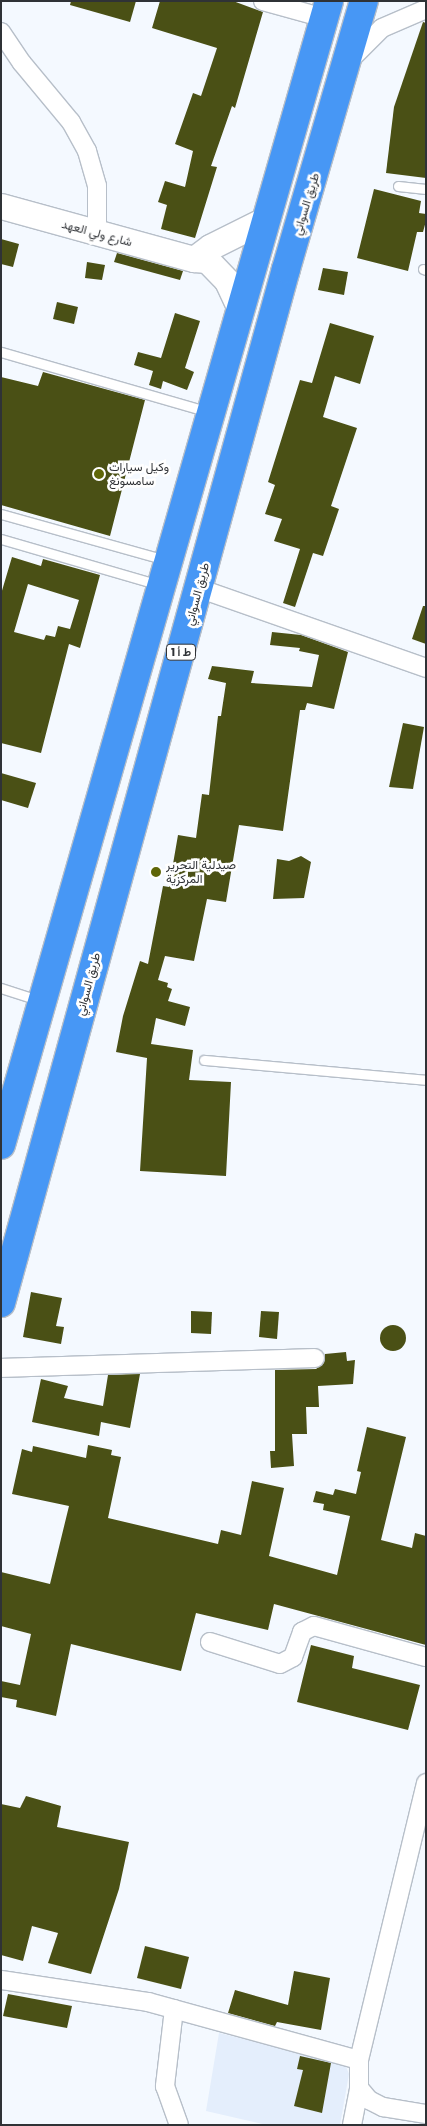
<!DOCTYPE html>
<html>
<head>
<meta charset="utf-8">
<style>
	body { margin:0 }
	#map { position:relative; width:427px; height:2126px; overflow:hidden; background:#f4f9ff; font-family:Poppins,Vazirmatn,sans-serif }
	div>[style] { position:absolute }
	.built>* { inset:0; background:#e4eefc }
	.building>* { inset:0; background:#4a5015 }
	.round { border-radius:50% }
	.roads { filter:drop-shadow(1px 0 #b7bfc9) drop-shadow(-1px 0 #b7bfc9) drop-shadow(0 1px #b7bfc9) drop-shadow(0 -1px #b7bfc9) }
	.lane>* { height:9px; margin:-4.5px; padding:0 4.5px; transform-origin:4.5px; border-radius:4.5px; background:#fff }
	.street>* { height:18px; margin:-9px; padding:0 9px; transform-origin:9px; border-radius:9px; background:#fff }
	.secondary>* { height:25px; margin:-12.5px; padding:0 12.5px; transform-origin:12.5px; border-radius:12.5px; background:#fff }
	.highway>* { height:28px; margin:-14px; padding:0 14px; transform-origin:14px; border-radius:14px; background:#4797f5 }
	.dots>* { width:14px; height:14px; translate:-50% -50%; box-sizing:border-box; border:2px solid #fff; border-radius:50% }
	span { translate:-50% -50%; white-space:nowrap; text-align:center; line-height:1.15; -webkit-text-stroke:5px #fff; paint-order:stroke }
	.shield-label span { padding:1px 4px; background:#fff; border:1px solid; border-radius:4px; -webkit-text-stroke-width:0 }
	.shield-label { font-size:11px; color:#2f3236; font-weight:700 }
	.street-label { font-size:12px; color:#2f3236 }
	.poi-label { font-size:12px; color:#2f3236 }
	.left { translate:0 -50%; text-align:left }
	.frame { position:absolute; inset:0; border:2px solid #2f3236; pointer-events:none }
</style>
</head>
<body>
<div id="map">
	<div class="built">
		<i style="clip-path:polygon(219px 2033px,345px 2064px,349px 2074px,340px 2125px,267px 2125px,206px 2111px)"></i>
	</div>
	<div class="building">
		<i style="clip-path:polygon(71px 1px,136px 1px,130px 22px,70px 5px)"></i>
		<i style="clip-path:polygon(160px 1px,233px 1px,263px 12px,235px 108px,232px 106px,211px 166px,217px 167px,195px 238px,161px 229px,167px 205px,158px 202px,165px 181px,185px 187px,193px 151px,175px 144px,193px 93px,201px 96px,217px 48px,152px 28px)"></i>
		<i style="clip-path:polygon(423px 22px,426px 23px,426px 178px,386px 173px,394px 107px)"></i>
		<i style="clip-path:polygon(374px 189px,421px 201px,419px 213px,426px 214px,426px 221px,423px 232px,417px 232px,408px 271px,357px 258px)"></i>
		<i style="clip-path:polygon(1px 239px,19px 244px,13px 267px,1px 264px)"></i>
		<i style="clip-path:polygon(117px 253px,183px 271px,180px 280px,114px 262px)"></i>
		<i style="clip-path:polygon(87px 262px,105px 265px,102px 280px,85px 278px)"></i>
		<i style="clip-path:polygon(323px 268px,348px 272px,344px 295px,318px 290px)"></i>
		<i style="clip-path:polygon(57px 302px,78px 307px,74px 324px,53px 319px)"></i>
		<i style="clip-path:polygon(175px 313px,200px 321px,185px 368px,194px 372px,187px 390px,163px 381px,161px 389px,149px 385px,153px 371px,134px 365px,138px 352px,161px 358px)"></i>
		<i style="clip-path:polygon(330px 323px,374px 336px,360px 384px,335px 376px,323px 417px,357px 428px,331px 506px,339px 509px,323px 556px,313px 553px,295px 607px,283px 603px,300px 549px,274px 541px,282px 519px,265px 514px,275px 485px,268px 482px,300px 380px,312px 383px)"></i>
		<i style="clip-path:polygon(43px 372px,145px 400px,110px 536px,1px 505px,1px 377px,38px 386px)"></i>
		<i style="clip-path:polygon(evenodd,12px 557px,41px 566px,43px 559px,100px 575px,80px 648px,69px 644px,41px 753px,1px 743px,1px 594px,12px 557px,28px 584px,79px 600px,70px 629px,58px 626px,55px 637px,46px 635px,44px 640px,14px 632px,28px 584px)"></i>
		<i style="clip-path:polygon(423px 606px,426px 606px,426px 644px,412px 639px)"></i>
		<i style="clip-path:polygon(272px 632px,301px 635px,348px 652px,334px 709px,307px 703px,305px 710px,300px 710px,283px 831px,239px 825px,226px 902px,207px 899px,194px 961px,165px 956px,158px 980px,168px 983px,167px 987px,172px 989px,168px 1001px,190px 1007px,185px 1026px,156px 1018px,151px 1044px,193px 1050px,189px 1080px,231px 1082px,226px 1176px,140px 1171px,147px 1058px,116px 1052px,123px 1016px,140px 961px,148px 964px,163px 886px,169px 887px,178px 835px,196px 838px,202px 794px,209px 795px,218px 716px,221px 716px,226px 683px,208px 679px,212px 666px,254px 671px,251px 683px,312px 687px,319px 655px,299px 651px,300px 648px,270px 645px)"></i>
		<i style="clip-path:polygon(403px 723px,424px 727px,413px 789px,389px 787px)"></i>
		<i style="clip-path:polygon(1px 773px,36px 783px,28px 808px,1px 800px)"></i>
		<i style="clip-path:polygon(301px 856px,311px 862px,304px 898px,273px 899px,277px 859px,289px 861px)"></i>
		<i style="clip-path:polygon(31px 1292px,62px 1298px,56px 1326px,64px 1327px,61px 1344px,23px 1337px)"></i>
		<i style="clip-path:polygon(191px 1311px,212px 1312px,211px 1334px,191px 1333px)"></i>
		<i style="clip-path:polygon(261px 1311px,279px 1312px,277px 1339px,259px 1337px)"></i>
		<i class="round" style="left:380px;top:1325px;width:26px;height:26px"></i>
		<i style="clip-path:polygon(346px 1352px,347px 1361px,355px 1360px,353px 1384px,318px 1386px,319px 1407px,306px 1407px,307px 1434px,292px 1434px,294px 1466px,271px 1468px,270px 1451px,275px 1451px,275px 1370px,316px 1369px,324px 1363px,325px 1354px)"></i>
		<i style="clip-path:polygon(140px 1374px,130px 1428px,101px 1422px,99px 1436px,32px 1422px,41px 1379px,68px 1386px,64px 1398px,103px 1406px,108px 1375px)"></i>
		<i style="clip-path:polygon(367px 1427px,406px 1437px,381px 1540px,412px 1548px,415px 1533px,426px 1536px,426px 1645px,274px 1604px,268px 1630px,196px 1613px,181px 1671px,71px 1644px,56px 1716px,16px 1707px,17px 1700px,1px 1697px,1px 1681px,20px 1685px,31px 1634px,1px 1626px,1px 1572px,50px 1584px,69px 1506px,12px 1494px,22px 1449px,32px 1452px,33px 1446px,86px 1458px,88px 1445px,112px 1450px,111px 1455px,121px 1457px,108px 1518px,218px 1544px,221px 1530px,241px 1535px,252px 1481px,284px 1488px,269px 1556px,337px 1575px,350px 1516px,323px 1510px,324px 1504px,313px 1502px,316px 1491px,333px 1495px,335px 1489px,356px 1494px,361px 1472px,357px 1471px)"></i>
		<i style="clip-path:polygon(311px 1645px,354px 1656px,352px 1668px,420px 1685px,408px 1730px,297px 1702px)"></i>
		<i style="clip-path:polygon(26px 1796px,61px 1806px,57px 1827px,129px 1842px,119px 1889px,91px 1974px,48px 1963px,58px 1933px,32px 1926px,23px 1961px,1px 1955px,1px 1804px,20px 1808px)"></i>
		<i style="clip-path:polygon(145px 1946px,189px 1957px,181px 1989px,137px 1978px)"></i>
		<i style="clip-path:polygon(294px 1971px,330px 1978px,321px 2030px,277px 2022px,275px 2026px,228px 2013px,235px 1990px,288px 2005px)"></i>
		<i style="clip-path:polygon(8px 1994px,72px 2006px,67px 2028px,3px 2016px)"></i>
		<i style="clip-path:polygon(300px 2056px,331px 2063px,322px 2113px,294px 2106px,303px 2070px,297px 2069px)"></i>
	</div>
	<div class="roads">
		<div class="lane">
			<i style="left:398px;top:186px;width:28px;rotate:6deg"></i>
			<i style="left:423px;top:269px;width:3px;rotate:18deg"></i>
			<i style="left:1px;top:352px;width:216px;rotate:16.1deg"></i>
			<i style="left:1px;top:514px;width:171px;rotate:15.6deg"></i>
			<i style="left:1px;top:539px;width:165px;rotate:16.2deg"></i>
			<i style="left:1px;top:988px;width:40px;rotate:18deg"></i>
			<i style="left:204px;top:1060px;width:223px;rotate:5.1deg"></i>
		</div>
		<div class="street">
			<i style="left:263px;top:1px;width:63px;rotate:15.6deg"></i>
			<i style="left:1px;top:32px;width:37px;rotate:56deg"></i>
			<i style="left:22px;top:63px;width:77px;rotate:50.3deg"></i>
			<i style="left:71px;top:122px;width:33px;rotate:61deg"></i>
			<i style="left:87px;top:151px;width:36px;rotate:74deg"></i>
			<i style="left:97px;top:186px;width:47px;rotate:90deg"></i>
			<i style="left:350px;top:60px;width:45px;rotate:-45deg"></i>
			<i style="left:382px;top:28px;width:48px;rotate:-23.4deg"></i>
			<i style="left:198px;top:588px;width:242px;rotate:19.3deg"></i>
			<i style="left:1px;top:1368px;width:314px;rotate:-1.8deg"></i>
			<i style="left:210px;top:1642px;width:73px;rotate:17.4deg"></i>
			<i style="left:280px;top:1664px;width:15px;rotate:-28deg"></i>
			<i style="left:293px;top:1657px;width:27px;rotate:-70deg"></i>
			<i style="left:302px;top:1632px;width:13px;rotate:-27deg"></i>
			<i style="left:314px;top:1626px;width:116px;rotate:15.5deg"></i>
			<i style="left:1px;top:1980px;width:149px;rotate:8.5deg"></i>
			<i style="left:148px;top:2002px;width:219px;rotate:15.4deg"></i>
			<i style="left:174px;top:2009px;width:78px;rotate:96.7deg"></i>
			<i style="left:165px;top:2086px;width:41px;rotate:70.3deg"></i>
			<i style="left:359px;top:2088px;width:16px;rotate:50deg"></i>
			<i style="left:369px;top:2100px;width:16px;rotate:27deg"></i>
			<i style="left:383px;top:2107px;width:44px;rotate:9.2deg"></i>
			<i style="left:352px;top:2125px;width:38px;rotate:-79deg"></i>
			<i style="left:359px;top:2088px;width:28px;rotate:-90deg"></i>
			<i style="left:359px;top:2060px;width:285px;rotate:-76.4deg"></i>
		</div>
		<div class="secondary">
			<i style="left:1px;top:206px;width:200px;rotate:15.4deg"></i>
			<i style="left:194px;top:259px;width:13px;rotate:4deg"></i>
			<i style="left:207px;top:260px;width:29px;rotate:46deg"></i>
			<i style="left:227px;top:281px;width:29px;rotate:65deg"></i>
			<i style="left:194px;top:259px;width:20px;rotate:-37deg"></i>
			<i style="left:210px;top:247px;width:60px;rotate:-26.6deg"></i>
		</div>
		<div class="highway">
			<i style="left:1px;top:1145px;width:1190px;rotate:-74deg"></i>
			<i style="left:1px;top:1303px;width:1073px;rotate:-74.59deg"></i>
			<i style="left:286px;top:269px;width:279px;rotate:-73.8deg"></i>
		</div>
	</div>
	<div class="dots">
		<i style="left:99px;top:474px;background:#5f6607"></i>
		<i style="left:156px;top:872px;background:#5f6607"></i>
	</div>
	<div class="shield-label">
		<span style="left:181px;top:652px">ط أ 1</span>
	</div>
	<div class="street-label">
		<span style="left:306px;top:204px;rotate:-73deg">طريق السواني</span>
		<span style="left:97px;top:233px;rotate:15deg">شارع ولي العهد</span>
		<span style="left:197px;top:594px;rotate:-75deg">طريق السواني</span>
		<span style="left:88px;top:984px;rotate:-75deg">طريق السواني</span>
	</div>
	<div class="poi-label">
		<span class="left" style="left:109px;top:474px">وكيل سيارات<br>سامسونغ</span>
		<span class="left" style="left:166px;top:872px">صيدلية التحرير<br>المركزية</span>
	</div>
	<div class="frame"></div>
</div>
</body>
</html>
